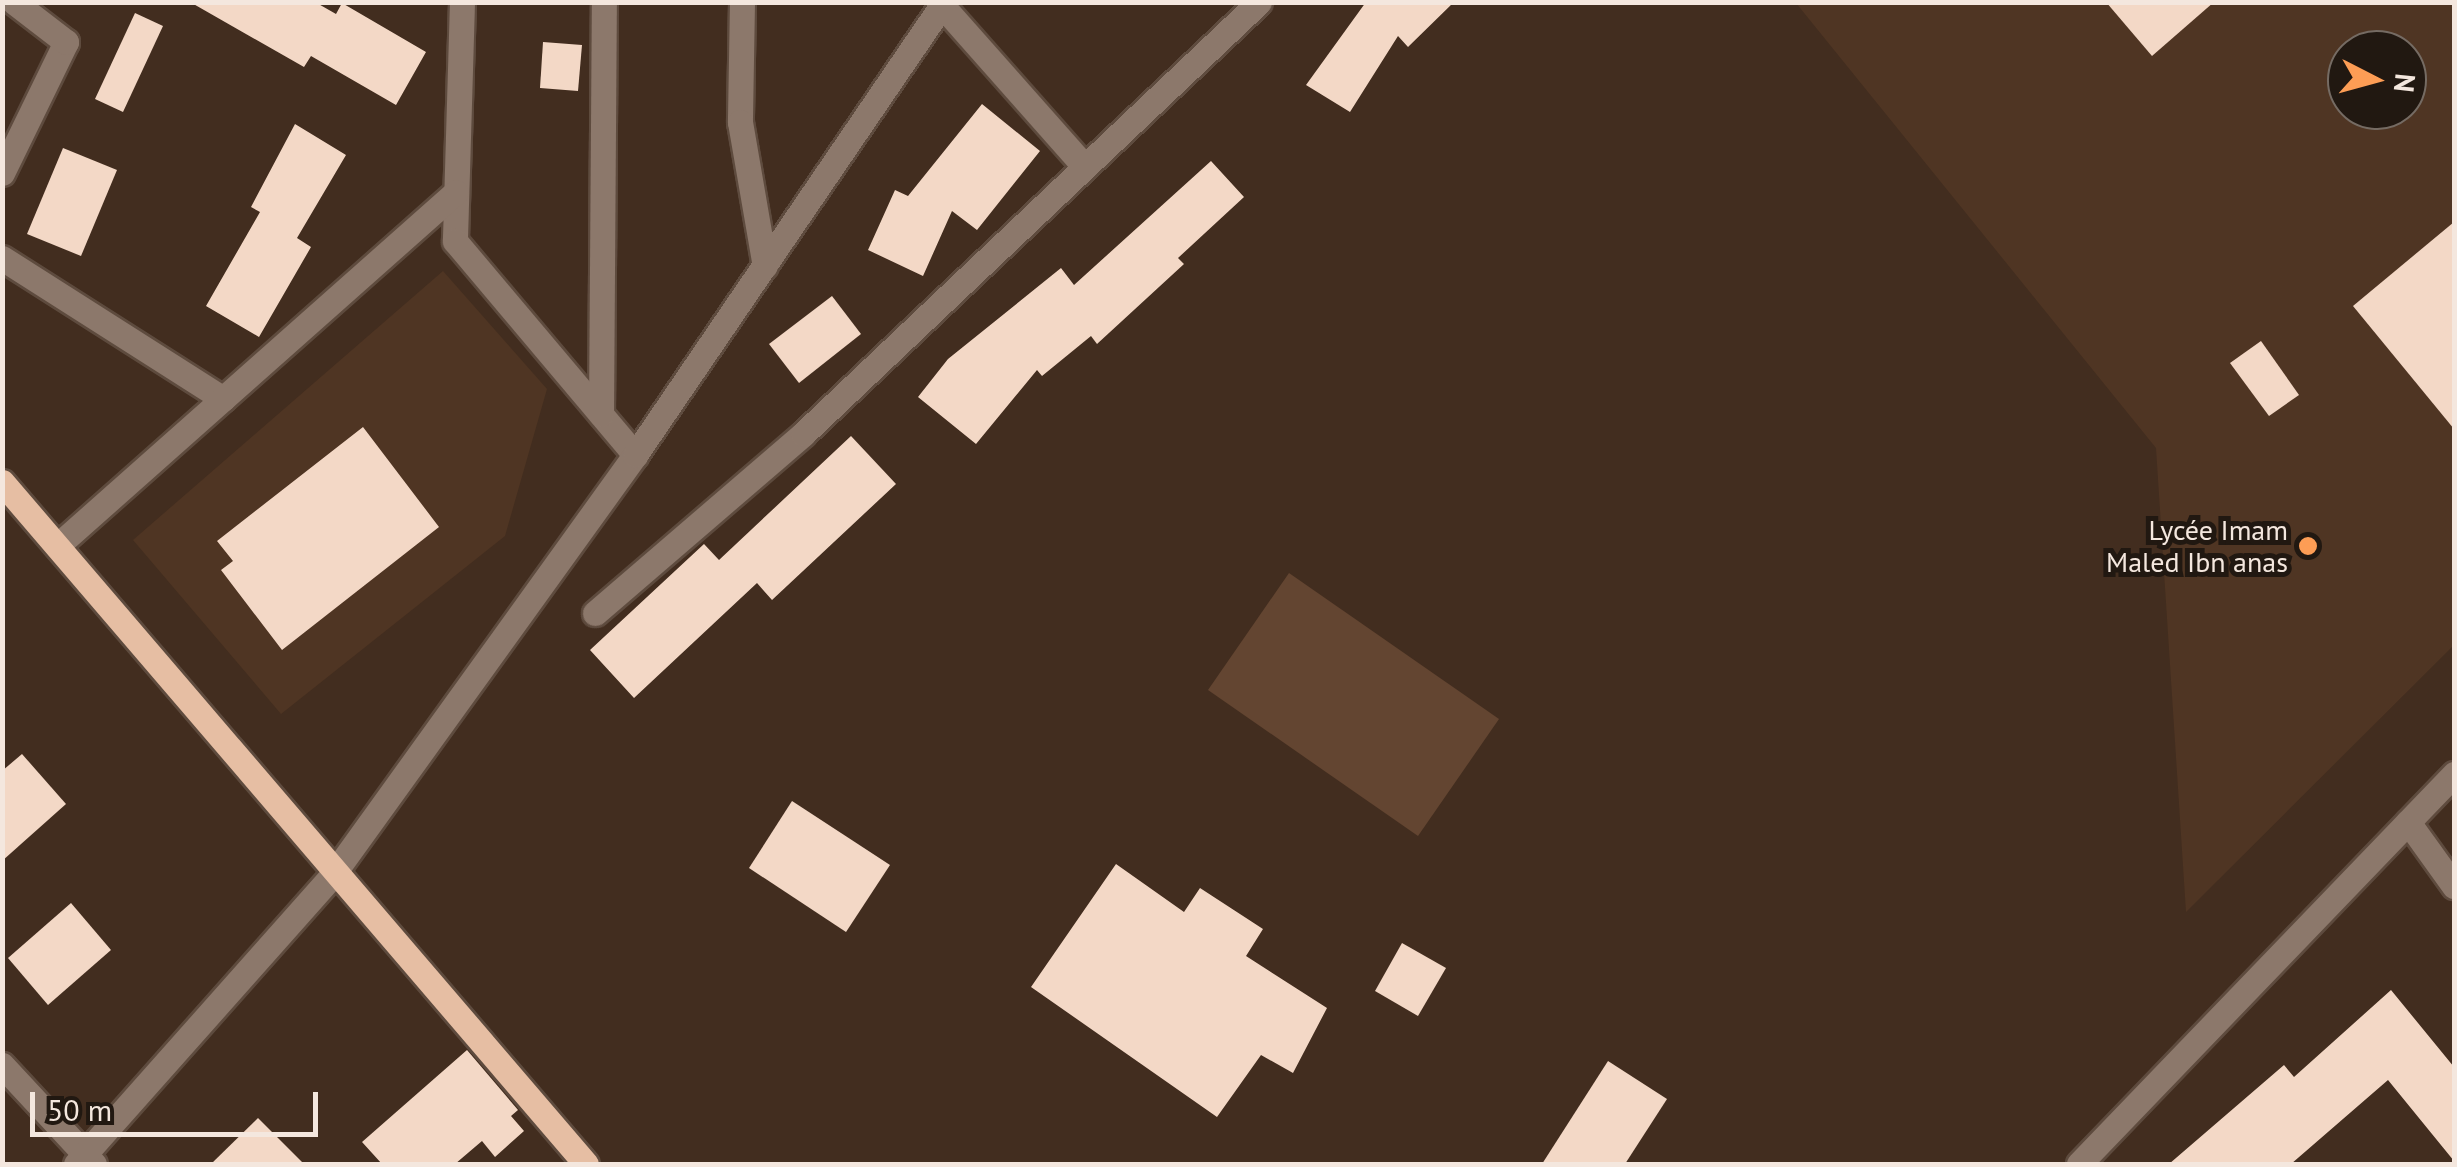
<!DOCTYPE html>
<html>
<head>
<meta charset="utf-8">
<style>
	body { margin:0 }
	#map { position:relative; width:2457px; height:1167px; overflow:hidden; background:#422d1f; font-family:"PT Sans",sans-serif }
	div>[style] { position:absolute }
	.built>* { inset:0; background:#4f3523 }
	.green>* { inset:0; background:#634531 }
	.building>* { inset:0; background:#f3d8c6 }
	.roads { filter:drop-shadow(2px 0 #5e4b3e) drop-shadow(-2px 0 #5e4b3e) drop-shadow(0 2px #5e4b3e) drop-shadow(0 -2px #5e4b3e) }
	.minor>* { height:25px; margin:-12.5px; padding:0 12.5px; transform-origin:12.5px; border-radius:12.5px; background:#8c786b }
	.major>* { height:25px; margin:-12.5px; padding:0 12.5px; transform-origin:12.5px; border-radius:12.5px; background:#e6bea3 }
	.dots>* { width:28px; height:28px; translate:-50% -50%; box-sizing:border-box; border:5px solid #211811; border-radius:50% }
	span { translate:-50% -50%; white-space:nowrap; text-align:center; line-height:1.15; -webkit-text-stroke:10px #211811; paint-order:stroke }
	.poi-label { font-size:28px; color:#f4e7de }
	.right { translate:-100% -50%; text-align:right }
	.frame { position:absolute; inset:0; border:5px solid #f4e7de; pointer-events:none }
	.north { position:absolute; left:2327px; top:30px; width:100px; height:100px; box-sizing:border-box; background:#211811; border:2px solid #756b63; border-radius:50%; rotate:96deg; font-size:28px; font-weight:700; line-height:40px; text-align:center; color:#f4e7de }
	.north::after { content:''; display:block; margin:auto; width:35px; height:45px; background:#fd9d55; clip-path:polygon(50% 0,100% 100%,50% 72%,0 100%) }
	.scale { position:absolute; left:30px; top:1092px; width:288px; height:45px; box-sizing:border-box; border:5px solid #f4e7de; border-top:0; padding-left:12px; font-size:30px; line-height:35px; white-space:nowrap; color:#f4e7de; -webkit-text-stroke:8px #211811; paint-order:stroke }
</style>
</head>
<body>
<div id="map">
	<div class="built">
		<i style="clip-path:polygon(evenodd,1796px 3px,2454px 3px,2454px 645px,2186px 912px,2156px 448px,1796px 3px,2347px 50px,2407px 50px,2407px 110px,2347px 110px,2347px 50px)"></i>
		<i style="clip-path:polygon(443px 271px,547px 389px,505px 536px,281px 714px,133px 540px)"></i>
	</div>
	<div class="green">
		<i style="clip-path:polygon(1289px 573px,1499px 719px,1418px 836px,1208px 690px)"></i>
	</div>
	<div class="building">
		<i style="clip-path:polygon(190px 2px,315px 2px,336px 14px,342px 3px,426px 52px,396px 105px,311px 56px,304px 67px)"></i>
		<i style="clip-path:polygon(1366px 2px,1454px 2px,1408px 47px,1398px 36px,1350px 112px,1306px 85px)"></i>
		<i style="clip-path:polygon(2106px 2px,2214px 2px,2152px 56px)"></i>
		<i style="clip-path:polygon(135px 13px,163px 26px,123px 112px,95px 99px)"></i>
		<i style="clip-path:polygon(543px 42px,582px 45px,578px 91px,540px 88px)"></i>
		<i style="clip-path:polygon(982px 104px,1040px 151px,977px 230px,952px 211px,923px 276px,868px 250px,895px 190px,908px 196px)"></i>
		<i style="clip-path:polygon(295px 124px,346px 155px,297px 238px,311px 247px,259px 337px,206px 306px,260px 212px,251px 207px)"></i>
		<i style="clip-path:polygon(63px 148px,117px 170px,81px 256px,27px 234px)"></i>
		<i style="clip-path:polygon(1211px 161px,1244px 197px,1178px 258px,1184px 264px,1097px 344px,1091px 336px,1042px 376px,1037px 370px,976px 444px,918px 397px,948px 359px,1061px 268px,1074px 285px)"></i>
		<i style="clip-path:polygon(2454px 222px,2454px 429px,2353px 306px)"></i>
		<i style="clip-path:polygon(832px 296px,861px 334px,799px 383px,769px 344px)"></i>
		<i style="clip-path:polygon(2261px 341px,2299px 395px,2269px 416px,2230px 363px)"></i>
		<i style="clip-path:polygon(363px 427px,439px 527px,282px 650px,221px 570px,233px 561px,217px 541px)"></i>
		<i style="clip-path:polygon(851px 436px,896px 484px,772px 600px,757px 583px,634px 698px,590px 650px,704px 544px,719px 560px)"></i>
		<i style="clip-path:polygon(22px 754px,66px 804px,2px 861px,2px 771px)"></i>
		<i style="clip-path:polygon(792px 801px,890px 865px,846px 932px,749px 868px)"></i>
		<i style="clip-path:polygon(1116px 864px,1184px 912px,1200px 888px,1263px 929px,1246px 956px,1327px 1008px,1293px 1073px,1261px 1055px,1217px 1117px,1031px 987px)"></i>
		<i style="clip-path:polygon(71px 903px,111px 950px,48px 1005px,8px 958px)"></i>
		<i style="clip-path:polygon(1402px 943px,1446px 968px,1418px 1016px,1375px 991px)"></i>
		<i style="clip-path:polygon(2391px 990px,2454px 1067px,2454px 1161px,2388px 1080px,2291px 1164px,2169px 1164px,2284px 1065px,2294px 1077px)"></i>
		<i style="clip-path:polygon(467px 1050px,518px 1110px,511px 1116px,524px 1131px,495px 1157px,482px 1141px,455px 1164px,382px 1164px,362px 1142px)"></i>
		<i style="clip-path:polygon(1608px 1061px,1667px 1099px,1625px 1164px,1542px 1164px)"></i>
		<i style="clip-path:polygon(258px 1118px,304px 1164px,211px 1164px)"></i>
	</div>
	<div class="roads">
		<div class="minor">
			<i style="left:462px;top:2px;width:239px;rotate:91.7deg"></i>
			<i style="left:455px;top:241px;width:280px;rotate:49.9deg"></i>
			<i style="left:742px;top:2px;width:120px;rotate:91deg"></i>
			<i style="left:740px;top:122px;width:146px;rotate:80.2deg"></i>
			<i style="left:939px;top:2px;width:220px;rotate:48.5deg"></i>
			<i style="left:2px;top:173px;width:146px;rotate:-64deg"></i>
			<i style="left:66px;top:42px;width:66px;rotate:-142.4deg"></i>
			<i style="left:2px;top:258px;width:262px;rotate:32.5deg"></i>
			<i style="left:601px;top:414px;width:412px;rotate:-89.6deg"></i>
			<i style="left:57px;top:546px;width:533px;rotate:-41.58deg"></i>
			<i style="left:595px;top:613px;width:274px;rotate:-40.7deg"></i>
			<i style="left:803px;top:434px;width:628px;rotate:-43.45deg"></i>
			<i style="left:2408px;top:822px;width:79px;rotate:54.3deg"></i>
			<i style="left:2px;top:1065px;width:135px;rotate:47.1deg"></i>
			<i style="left:76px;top:1164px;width:389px;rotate:-48.4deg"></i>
			<i style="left:334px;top:873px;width:515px;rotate:-54.24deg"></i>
			<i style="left:635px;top:455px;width:548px;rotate:-55.7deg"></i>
			<i style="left:2079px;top:1164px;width:541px;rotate:-46.12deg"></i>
		</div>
		<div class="major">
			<i style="left:2px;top:482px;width:898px;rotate:49.43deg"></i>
		</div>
	</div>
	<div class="dots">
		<i style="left:2308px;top:546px;background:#fd9d55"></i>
	</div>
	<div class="poi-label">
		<span class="right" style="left:2288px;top:546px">Lycée Imam<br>Maled Ibn anas</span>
	</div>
	<div class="frame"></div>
	<div class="north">N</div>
	<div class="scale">50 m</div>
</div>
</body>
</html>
